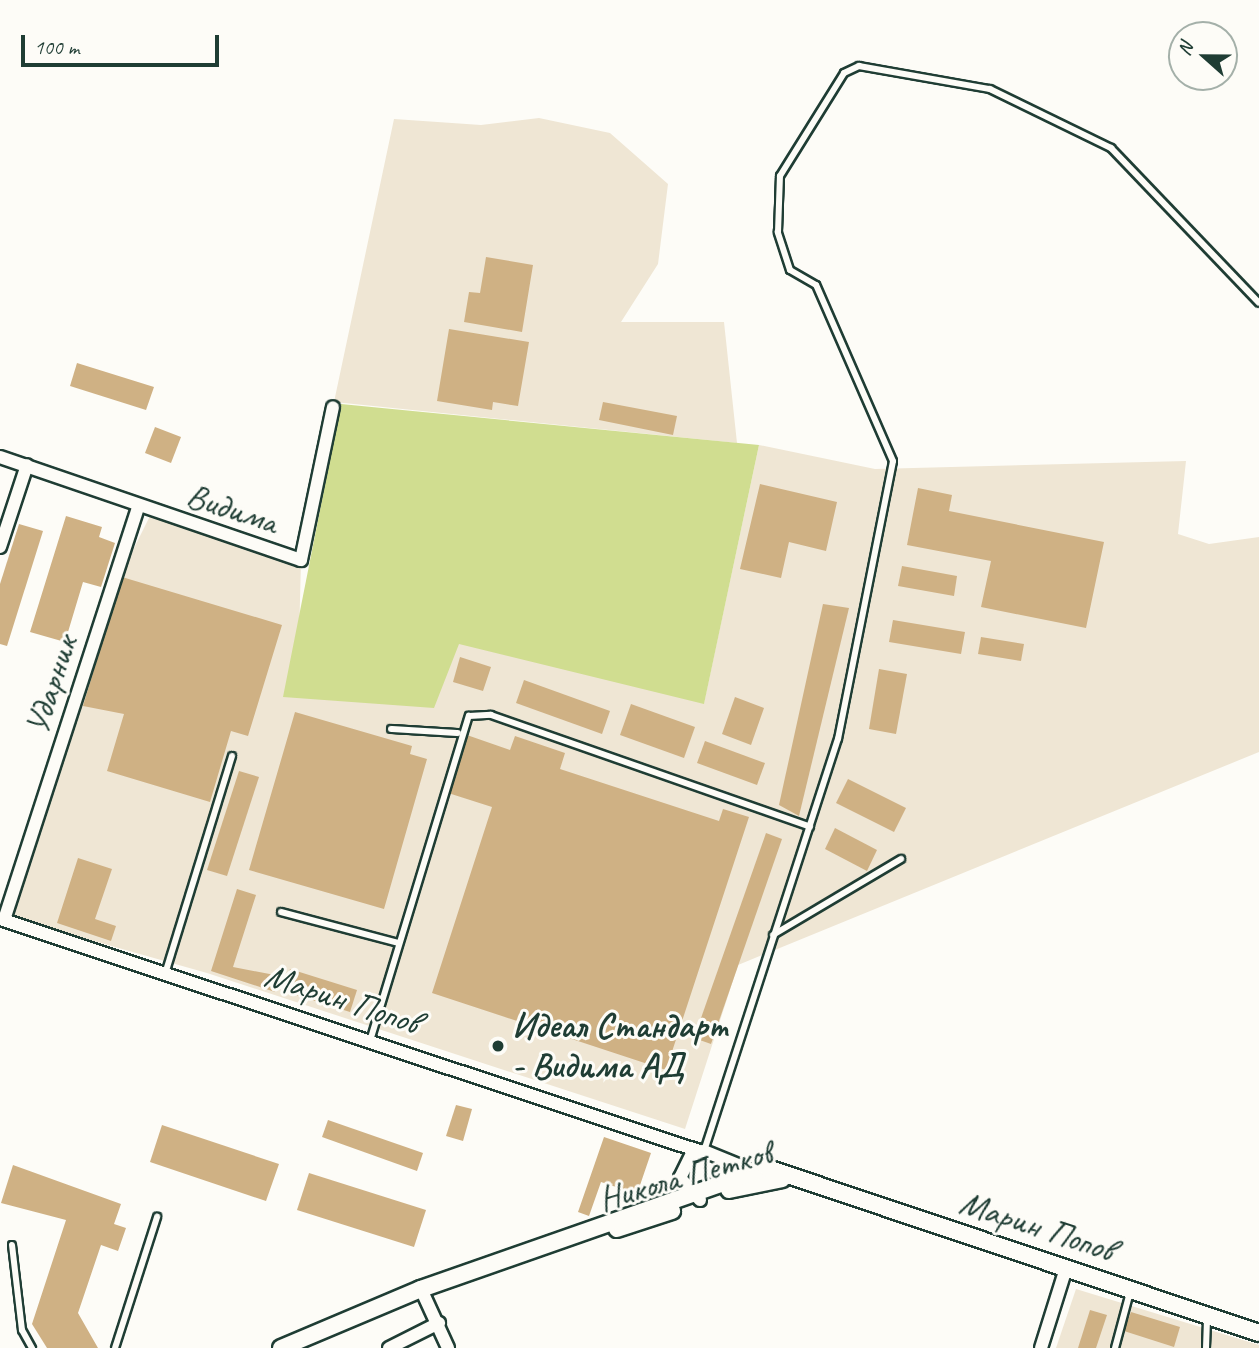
<!DOCTYPE html>
<html>
<head>
<meta charset="utf-8">
<style>
	body { margin:0 }
	#map { position:relative; width:1259px; height:1348px; overflow:hidden; background:#fdfcf7; font-family:Caveat,sans-serif }
	div>[style] { position:absolute }
	.built>* { inset:0; background:#efe6d4 }
	.green>* { inset:0; background:#d0dd90 }
	.building>* { inset:0; background:#cfb184 }
	.roads { filter:drop-shadow(2px 0 #1f3d34) drop-shadow(-2px 0 #1f3d34) drop-shadow(0 2px #1f3d34) drop-shadow(0 -2px #1f3d34) }
	.lane>* { height:6px; margin:-3px; padding:0 3px; transform-origin:3px; border-radius:3px; background:#fdfcf7 }
	.street>* { height:12px; margin:-6px; padding:0 6px; transform-origin:6px; border-radius:6px; background:#fdfcf7 }
	.secondary>* { height:16px; margin:-8px; padding:0 8px; transform-origin:8px; border-radius:8px; background:#fdfcf7 }
	.dots>* { width:19px; height:19px; translate:-50% -50%; box-sizing:border-box; border:4px solid #fdfcf7; border-radius:50% }
	span { translate:-50% -50%; white-space:nowrap; text-align:center; line-height:1.15; -webkit-text-stroke:6px #fdfcf7; paint-order:stroke }
	.street-label { font-size:35px; color:#1f3d34 }
	.poi-label { font-size:35px; color:#1f3d34; font-weight:700 }
	.left { translate:0 -50%; text-align:left }
	.north { position:absolute; left:1168px; top:21px; width:70px; height:70px; box-sizing:border-box; background:#fdfcf7; border:2px solid #a4b0a9; border-radius:50%; rotate:291deg; font-size:19px; font-weight:700; line-height:28px; text-align:center; color:#1f3d34 }
	.north::after { content:''; display:block; margin:auto; width:24px; height:32px; background:#1f3d34; clip-path:polygon(50% 0,100% 100%,50% 72%,0 100%) }
	.scale { position:absolute; left:21px; top:35px; width:198px; height:32px; box-sizing:border-box; border:4px solid #1f3d34; border-top:0; padding-left:9px; font-size:21px; line-height:24px; white-space:nowrap; color:#1f3d34; -webkit-text-stroke:5px #fdfcf7; paint-order:stroke }
</style>
</head>
<body>
<div id="map">
	<div class="built">
		<i style="clip-path:polygon(539px 118px,610px 133px,668px 184px,658px 264px,621px 322px,724px 322px,737px 443px,334px 402px,394px 119px,481px 125px)"></i>
		<i style="clip-path:polygon(759px 445px,875px 469px,1186px 461px,1178px 534px,1209px 544px,1259px 537px,1259px 752px,738px 965px,685px 1129px,207px 973px,2px 915px,120px 576px,152px 512px,301px 560px,299px 640px,284px 697px,459px 643px,704px 703px)"></i>
		<i style="clip-path:polygon(1076px 1289px,1259px 1345px,1259px 1348px,1056px 1348px)"></i>
	</div>
	<div class="green">
		<i style="clip-path:polygon(341px 404px,759px 445px,704px 704px,459px 644px,434px 708px,283px 697px)"></i>
	</div>
	<div class="building">
		<i style="clip-path:polygon(486px 257px,533px 265px,522px 332px,464px 322px,469px 292px,480px 293px)"></i>
		<i style="clip-path:polygon(449px 329px,529px 342px,518px 406px,493px 402px,492px 410px,437px 401px)"></i>
		<i style="clip-path:polygon(77px 363px,154px 387px,146px 410px,70px 386px)"></i>
		<i style="clip-path:polygon(603px 402px,677px 416px,673px 435px,599px 420px)"></i>
		<i style="clip-path:polygon(155px 427px,181px 437px,171px 463px,145px 453px)"></i>
		<i style="clip-path:polygon(760px 484px,837px 502px,826px 551px,789px 542px,781px 578px,740px 569px)"></i>
		<i style="clip-path:polygon(918px 488px,952px 495px,949px 511px,1104px 542px,1086px 628px,981px 607px,991px 561px,907px 545px)"></i>
		<i style="clip-path:polygon(66px 516px,102px 527px,99px 537px,115px 543px,101px 587px,83px 582px,65px 642px,30px 632px)"></i>
		<i style="clip-path:polygon(19px 524px,43px 531px,7px 646px,0 644px,0 584px)"></i>
		<i style="clip-path:polygon(902px 566px,957px 576px,954px 596px,898px 586px)"></i>
		<i style="clip-path:polygon(122px 577px,282px 625px,248px 736px,231px 731px,210px 802px,107px 771px,124px 714px,83px 706px)"></i>
		<i style="clip-path:polygon(823px 604px,849px 608px,799px 816px,779px 805px)"></i>
		<i style="clip-path:polygon(893px 620px,965px 632px,961px 654px,889px 642px)"></i>
		<i style="clip-path:polygon(981px 637px,1024px 644px,1021px 661px,978px 654px)"></i>
		<i style="clip-path:polygon(460px 657px,491px 667px,483px 691px,453px 682px)"></i>
		<i style="clip-path:polygon(879px 669px,907px 674px,896px 734px,869px 729px)"></i>
		<i style="clip-path:polygon(524px 680px,610px 711px,602px 734px,516px 703px)"></i>
		<i style="clip-path:polygon(735px 697px,764px 708px,751px 745px,722px 734px)"></i>
		<i style="clip-path:polygon(631px 704px,695px 727px,684px 758px,620px 735px)"></i>
		<i style="clip-path:polygon(295px 712px,412px 746px,410px 754px,427px 759px,384px 909px,249px 870px)"></i>
		<i style="clip-path:polygon(464px 734px,510px 750px,515px 736px,565px 753px,560px 769px,719px 821px,723px 809px,749px 817px,666px 1070px,432px 993px,492px 807px,445px 792px)"></i>
		<i style="clip-path:polygon(705px 741px,765px 763px,757px 785px,697px 763px)"></i>
		<i style="clip-path:polygon(239px 771px,259px 777px,227px 876px,207px 870px)"></i>
		<i style="clip-path:polygon(848px 779px,906px 808px,894px 832px,836px 803px)"></i>
		<i style="clip-path:polygon(835px 828px,877px 850px,867px 871px,825px 849px)"></i>
		<i style="clip-path:polygon(766px 833px,782px 839px,711px 1044px,694px 1038px)"></i>
		<i style="clip-path:polygon(78px 858px,112px 869px,95px 919px,116px 926px,111px 941px,57px 923px)"></i>
		<i style="clip-path:polygon(237px 889px,256px 895px,233px 967px,280px 976px,275px 992px,211px 971px)"></i>
		<i style="clip-path:polygon(290px 969px,357px 990px,350px 1012px,283px 991px)"></i>
		<i style="clip-path:polygon(456px 1105px,472px 1109px,463px 1141px,446px 1136px)"></i>
		<i style="clip-path:polygon(328px 1120px,423px 1153px,417px 1171px,322px 1137px)"></i>
		<i style="clip-path:polygon(162px 1125px,279px 1164px,266px 1201px,150px 1162px)"></i>
		<i style="clip-path:polygon(604px 1137px,651px 1153px,637px 1194px,601px 1182px,589px 1216px,578px 1212px)"></i>
		<i style="clip-path:polygon(13px 1165px,121px 1204px,114px 1224px,126px 1228px,118px 1251px,101px 1245px,78px 1313px,98px 1348px,47px 1348px,32px 1324px,66px 1220px,1px 1203px)"></i>
		<i style="clip-path:polygon(309px 1173px,426px 1210px,414px 1247px,297px 1210px)"></i>
		<i style="clip-path:polygon(1090px 1310px,1107px 1315px,1096px 1348px,1078px 1348px)"></i>
		<i style="clip-path:polygon(1131px 1312px,1180px 1327px,1174px 1347px,1124px 1331px)"></i>
	</div>
	<div class="roads">
		<div class="lane">
			<i style="left:391px;top:729px;width:67px;rotate:3.4deg"></i>
			<i style="left:281px;top:912px;width:121px;rotate:14.8deg"></i>
			<i style="left:773px;top:935px;width:149px;rotate:-30.7deg"></i>
			<i style="left:165px;top:974px;width:228px;rotate:-72.9deg"></i>
			<i style="left:370px;top:1041px;width:340px;rotate:-73.1deg"></i>
			<i style="left:469px;top:716px;width:22px;rotate:-3deg"></i>
			<i style="left:491px;top:715px;width:338px;rotate:19.3deg"></i>
			<i style="left:704px;top:1151px;width:433px;rotate:-72deg"></i>
			<i style="left:838px;top:739px;width:283px;rotate:-78.8deg"></i>
			<i style="left:893px;top:461px;width:192px;rotate:-113.6deg"></i>
			<i style="left:816px;top:285px;width:30px;rotate:-150deg"></i>
			<i style="left:790px;top:270px;width:40px;rotate:-108deg"></i>
			<i style="left:778px;top:232px;width:56px;rotate:-88deg"></i>
			<i style="left:780px;top:176px;width:121px;rotate:-58.1deg"></i>
			<i style="left:844px;top:73px;width:17px;rotate:-25deg"></i>
			<i style="left:859px;top:66px;width:133px;rotate:10deg"></i>
			<i style="left:990px;top:89px;width:135px;rotate:26deg"></i>
			<i style="left:1111px;top:148px;width:214px;rotate:46.3deg"></i>
			<i style="left:12px;top:1245px;width:86px;rotate:83.3deg"></i>
			<i style="left:22px;top:1330px;width:21px;rotate:61deg"></i>
			<i style="left:115px;top:1348px;width:138px;rotate:-72.2deg"></i>
			<i style="left:1115px;top:1348px;width:58px;rotate:-75deg"></i>
			<i style="left:1206px;top:1348px;width:30px;rotate:-88deg"></i>
		</div>
		<div class="street">
			<i style="left:0;top:457px;width:318px;rotate:18.9deg"></i>
			<i style="left:301px;top:560px;width:156px;rotate:-78.2deg"></i>
			<i style="left:0;top:547px;width:86px;rotate:-71.8deg"></i>
			<i style="left:0;top:919px;width:736px;rotate:18.36deg"></i>
			<i style="left:4px;top:920px;width:433px;rotate:-72deg"></i>
			<i style="left:700px;top:1200px;width:30px;rotate:-132deg"></i>
			<i style="left:680px;top:1178px;width:28px;rotate:-64deg"></i>
			<i style="left:692px;top:1153px;width:12px;rotate:-9deg"></i>
			<i style="left:704px;top:1151px;width:53px;rotate:22.2deg"></i>
			<i style="left:421px;top:1289px;width:65px;rotate:65.4deg"></i>
			<i style="left:389px;top:1348px;width:56px;rotate:-26.6deg"></i>
			<i style="left:1041px;top:1348px;width:84px;rotate:-72.6deg"></i>
		</div>
		<div class="secondary">
			<i style="left:729px;top:1190px;width:54px;rotate:-11.7deg"></i>
			<i style="left:617px;top:1229px;width:58px;rotate:-18.1deg"></i>
			<i style="left:281px;top:1348px;width:152px;rotate:-22.9deg"></i>
			<i style="left:421px;top:1289px;width:367px;rotate:-19.3deg"></i>
			<i style="left:767px;top:1168px;width:519px;rotate:18.54deg"></i>
		</div>
	</div>
	<div class="dots">
		<i style="left:498px;top:1046px;background:#1f3d34"></i>
	</div>
	<div class="street-label">
		<span style="left:232px;top:509px;rotate:18deg">Видима</span>
		<span style="left:51px;top:685px;rotate:-72deg">Ударник</span>
		<span style="left:342px;top:999px;rotate:18deg">Марин Попов</span>
		<span style="left:685px;top:1176px;rotate:-16deg">Никола Петков</span>
		<span style="left:1037px;top:1226px;rotate:18deg">Марин Попов</span>
	</div>
	<div class="poi-label">
		<span class="left" style="left:512px;top:1046px">Идеал Стандарт<br>- Видима АД</span>
	</div>
	<div class="north">N</div>
	<div class="scale">100 m</div>
</div>
</body>
</html>
